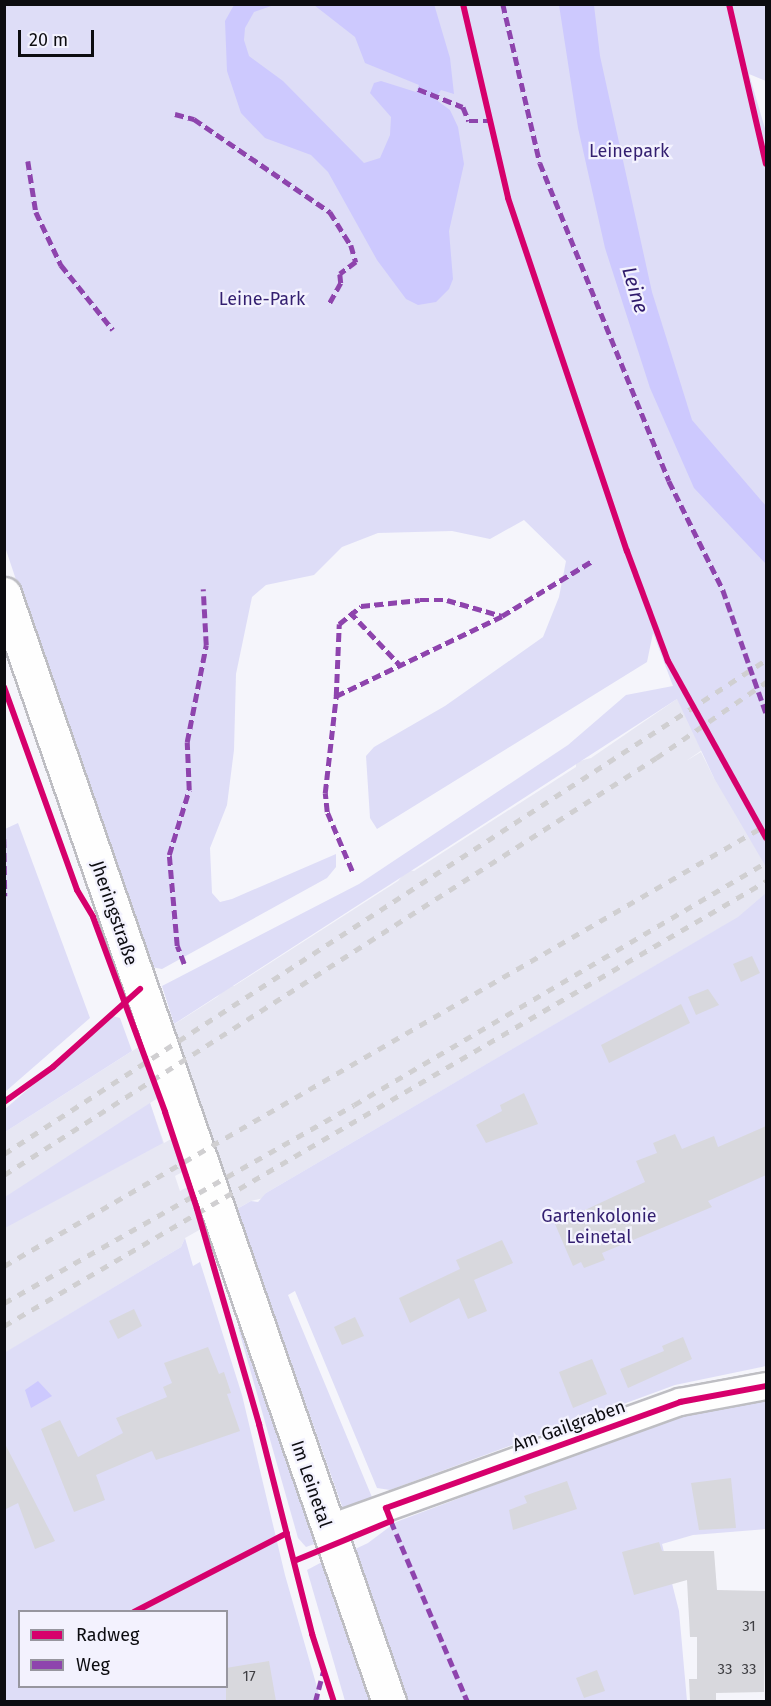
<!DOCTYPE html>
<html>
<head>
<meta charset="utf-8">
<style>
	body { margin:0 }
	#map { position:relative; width:771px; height:1706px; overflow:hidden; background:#f5f5fb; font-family:"Fira Sans",sans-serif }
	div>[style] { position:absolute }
	.built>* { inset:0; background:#e7e7f3 }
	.green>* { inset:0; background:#deddf7 }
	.water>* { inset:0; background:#cdc9fe }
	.building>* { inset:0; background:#d8d8dd }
	.roads { filter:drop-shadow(2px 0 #bebec3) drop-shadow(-2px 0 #bebec3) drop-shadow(0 2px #bebec3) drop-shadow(0 -2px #bebec3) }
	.street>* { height:26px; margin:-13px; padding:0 13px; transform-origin:13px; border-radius:13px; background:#fefefe }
	.secondary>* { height:33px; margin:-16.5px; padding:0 16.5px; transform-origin:16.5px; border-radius:16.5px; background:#fefefe }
	.rail>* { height:4.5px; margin-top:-2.25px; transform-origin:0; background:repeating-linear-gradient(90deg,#d0cfd1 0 8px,transparent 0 16px) }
	.quiet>* { height:4.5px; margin-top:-2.25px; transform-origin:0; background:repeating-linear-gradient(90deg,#8e44ad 0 9px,transparent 0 13.5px) }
	.cycleway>* { height:6px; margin:-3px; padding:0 3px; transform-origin:3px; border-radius:3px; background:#d6006c }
	span { translate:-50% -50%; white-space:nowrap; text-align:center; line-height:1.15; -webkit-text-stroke:4.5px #f3f2fe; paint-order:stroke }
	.number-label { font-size:15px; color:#3f3f43 }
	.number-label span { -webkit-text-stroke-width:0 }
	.park-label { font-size:18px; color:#331f70 }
	.street-label { font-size:18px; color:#0c0c10 }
	.water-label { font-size:20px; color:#301b6c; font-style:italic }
	.frame { position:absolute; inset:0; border:6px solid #0c0c10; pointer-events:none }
	.legend { position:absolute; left:18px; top:1610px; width:210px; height:78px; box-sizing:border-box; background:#f3f2fe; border:2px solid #97969f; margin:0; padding:8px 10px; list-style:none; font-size:18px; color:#0c0c10 }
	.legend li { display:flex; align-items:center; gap:12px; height:30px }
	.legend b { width:30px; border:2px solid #97969f }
	.scale { position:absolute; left:18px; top:30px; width:76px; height:27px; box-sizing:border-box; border:3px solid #0c0c10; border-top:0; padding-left:8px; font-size:18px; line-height:21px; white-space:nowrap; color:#0c0c10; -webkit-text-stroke:4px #f3f2fe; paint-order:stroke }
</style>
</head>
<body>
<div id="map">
	<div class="built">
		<i style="clip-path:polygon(evenodd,766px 638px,766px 706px,686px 761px,701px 752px,714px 778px,766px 788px,766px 893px,763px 899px,739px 917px,266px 1193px,264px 1198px,251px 1201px,185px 1238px,181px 1247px,5px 1353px,5px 1132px,217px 997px,228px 986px,234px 986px,398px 881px,407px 870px,414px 871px,576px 767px,576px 762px,591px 758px,766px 638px,192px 1077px,206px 1119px,164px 1143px,150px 1103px,192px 1077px,766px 638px,218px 1153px,223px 1168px,180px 1191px,175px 1176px,218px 1153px)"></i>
	</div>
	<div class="green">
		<i style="clip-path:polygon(4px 5px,766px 5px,766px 81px,749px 74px,766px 132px,766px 867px,714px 778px,677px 699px,174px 1024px,162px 986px,359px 884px,568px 745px,626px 695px,673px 686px,653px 633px,647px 662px,377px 829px,370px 818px,366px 756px,374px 747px,445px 706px,543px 637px,559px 597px,566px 561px,524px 520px,490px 539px,452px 531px,378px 533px,342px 547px,314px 575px,266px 585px,252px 597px,236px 674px,234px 750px,227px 805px,210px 848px,212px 893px,220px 902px,232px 899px,336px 854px,336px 867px,327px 878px,162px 969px,146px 966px,5px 547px)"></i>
		<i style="clip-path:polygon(18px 823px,90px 1018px,5px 1092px,5px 829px)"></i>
		<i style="clip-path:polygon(766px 893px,766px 1366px,675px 1385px,390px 1490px,377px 1488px,295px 1291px,288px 1295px,374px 1502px,344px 1512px,237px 1209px,251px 1201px,258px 1202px,266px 1193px,738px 917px)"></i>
		<i style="clip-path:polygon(113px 1016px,120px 1018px,132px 1051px,5px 1132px,5px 1109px)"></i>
		<i style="clip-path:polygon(150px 1103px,163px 1143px,5px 1228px,5px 1197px)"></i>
		<i style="clip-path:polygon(evenodd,185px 1238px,193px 1266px,200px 1262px,242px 1395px,285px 1575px,321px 1701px,5px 1701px,4px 1353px,181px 1247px,185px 1238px,20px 1612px,226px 1612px,226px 1686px,20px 1686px,20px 1612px)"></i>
		<i style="clip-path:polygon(242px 1325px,317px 1543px,306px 1547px,298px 1538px,238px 1327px)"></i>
		<i style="clip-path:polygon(766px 1397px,766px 1529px,693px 1535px,662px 1544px,679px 1611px,687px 1701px,405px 1701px,349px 1552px,368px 1543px,396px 1522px,723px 1399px)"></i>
		<i style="clip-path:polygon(324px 1561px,374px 1701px,345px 1701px,307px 1570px)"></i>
	</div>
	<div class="water">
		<i style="clip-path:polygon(434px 4px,450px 58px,454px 94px,441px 90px,435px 99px,450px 110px,458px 127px,464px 164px,449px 231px,453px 279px,449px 289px,436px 302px,418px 305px,406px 299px,377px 260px,328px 172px,311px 155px,265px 138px,241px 113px,227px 71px,225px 21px,234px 5px,274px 5px,254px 12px,245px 28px,244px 40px,249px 56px,283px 81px,364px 163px,380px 158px,390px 135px,391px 117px,370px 93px,374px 83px,381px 81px,416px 92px,419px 85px,365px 63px,355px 37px,314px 5px)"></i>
		<i style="clip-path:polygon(559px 5px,594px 5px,600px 56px,652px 292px,692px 420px,766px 506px,766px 564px,694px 488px,650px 388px,605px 248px,578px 128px)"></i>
		<i style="clip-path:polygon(38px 1381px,52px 1396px,31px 1408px,25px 1390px)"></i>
	</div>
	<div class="building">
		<i style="clip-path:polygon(752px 956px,760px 973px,741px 982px,733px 964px)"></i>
		<i style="clip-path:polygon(708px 989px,719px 1005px,696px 1015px,688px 997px)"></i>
		<i style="clip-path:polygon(681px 1004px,690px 1023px,609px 1063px,601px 1045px)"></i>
		<i style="clip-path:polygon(524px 1093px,538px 1124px,486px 1143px,476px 1125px,502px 1111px,500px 1105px)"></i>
		<i style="clip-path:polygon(766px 1126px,766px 1175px,708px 1201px,712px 1207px,602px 1253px,605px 1260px,584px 1268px,581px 1262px,573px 1266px,555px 1224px,645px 1182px,636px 1161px,657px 1153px,653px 1143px,675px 1134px,682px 1149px,714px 1136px,718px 1147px)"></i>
		<i style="clip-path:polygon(502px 1240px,513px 1263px,474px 1280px,487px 1311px,468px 1319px,459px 1298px,410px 1323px,399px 1298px,460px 1269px,456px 1260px)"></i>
		<i style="clip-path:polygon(134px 1309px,142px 1326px,118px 1339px,109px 1321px)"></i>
		<i style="clip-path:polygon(355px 1317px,364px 1336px,342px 1345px,334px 1327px)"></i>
		<i style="clip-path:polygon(683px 1337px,692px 1359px,628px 1388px,620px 1369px,664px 1351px,662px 1346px)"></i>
		<i style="clip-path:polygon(208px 1347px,219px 1374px,224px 1372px,231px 1393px,227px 1394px,240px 1431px,156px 1460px,152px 1451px,96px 1475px,105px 1500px,74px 1512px,41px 1429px,60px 1420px,78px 1457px,123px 1433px,116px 1418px,167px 1397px,163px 1387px,172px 1383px,164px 1363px)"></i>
		<i style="clip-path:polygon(592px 1359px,607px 1394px,573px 1408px,559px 1372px)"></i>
		<i style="clip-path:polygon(4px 1442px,55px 1541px,35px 1549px,18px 1503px,4px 1510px)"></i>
		<i style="clip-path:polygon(731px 1478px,736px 1528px,699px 1530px,691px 1483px)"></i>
		<i style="clip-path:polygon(567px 1481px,577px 1509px,513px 1530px,509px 1510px,527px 1503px,524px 1496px)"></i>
		<i style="clip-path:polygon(659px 1542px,662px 1551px,714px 1551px,717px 1590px,766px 1591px,764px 1692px,716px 1693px,716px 1701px,690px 1701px,689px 1679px,697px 1679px,697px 1637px,690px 1637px,687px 1580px,634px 1595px,622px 1552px)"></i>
		<i style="clip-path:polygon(269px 1661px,276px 1701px,226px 1701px,226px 1668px)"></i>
		<i style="clip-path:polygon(597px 1670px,605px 1691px,584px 1698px,576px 1678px)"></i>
	</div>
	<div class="roads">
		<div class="street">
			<i style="left:327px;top:1529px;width:375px;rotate:-19.8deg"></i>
			<i style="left:680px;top:1402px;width:87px;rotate:-10.5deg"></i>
		</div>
		<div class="secondary">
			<i style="left:4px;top:594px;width:1173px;rotate:70.84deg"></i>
		</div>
	</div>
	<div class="rail">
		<i style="left:4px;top:1154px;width:908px;rotate:-32.96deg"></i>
		<i style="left:4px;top:1175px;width:774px;rotate:-32.6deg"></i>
		<i style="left:656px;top:758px;width:134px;rotate:-34.6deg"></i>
		<i style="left:4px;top:1266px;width:880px;rotate:-30.06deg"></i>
		<i style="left:4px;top:1303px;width:402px;rotate:-29.5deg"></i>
		<i style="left:354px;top:1105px;width:478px;rotate:-30.5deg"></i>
		<i style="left:4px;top:1326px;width:882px;rotate:-30.28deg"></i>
	</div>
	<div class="quiet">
		<i style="left:503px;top:4px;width:163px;rotate:76.9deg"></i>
		<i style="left:540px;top:163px;width:343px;rotate:67.9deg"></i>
		<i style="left:669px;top:481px;width:122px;rotate:63.6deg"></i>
		<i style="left:723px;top:590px;width:130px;rotate:70.7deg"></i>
		<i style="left:418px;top:89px;width:48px;rotate:21.8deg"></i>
		<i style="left:463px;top:107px;width:15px;rotate:67deg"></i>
		<i style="left:469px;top:121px;width:19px"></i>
		<i style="left:175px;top:114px;width:20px;rotate:15deg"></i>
		<i style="left:194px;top:119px;width:165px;rotate:34.4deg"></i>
		<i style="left:330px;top:212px;width:39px;rotate:58deg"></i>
		<i style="left:351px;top:245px;width:18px;rotate:74deg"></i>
		<i style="left:356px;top:262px;width:20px;rotate:143deg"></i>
		<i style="left:340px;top:274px;width:9px;rotate:84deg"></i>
		<i style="left:341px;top:283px;width:25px;rotate:119deg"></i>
		<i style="left:28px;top:161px;width:52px;rotate:81.1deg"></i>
		<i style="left:36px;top:212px;width:59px;rotate:64.7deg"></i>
		<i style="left:61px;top:265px;width:83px;rotate:51.3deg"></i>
		<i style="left:350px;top:612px;width:73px;rotate:46.7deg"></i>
		<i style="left:336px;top:696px;width:184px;rotate:-25.7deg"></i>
		<i style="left:502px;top:616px;width:105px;rotate:-31.4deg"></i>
		<i style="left:4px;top:839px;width:57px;rotate:89deg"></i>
		<i style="left:352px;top:871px;width:64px;rotate:-113deg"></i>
		<i style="left:327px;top:812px;width:19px;rotate:-96deg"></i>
		<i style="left:325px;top:793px;width:98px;rotate:-83.5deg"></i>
		<i style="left:336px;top:696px;width:72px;rotate:-87.6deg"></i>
		<i style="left:339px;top:624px;width:28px;rotate:-39deg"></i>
		<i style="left:361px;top:606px;width:59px;rotate:-5.8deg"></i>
		<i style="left:420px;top:600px;width:27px"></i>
		<i style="left:447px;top:600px;width:57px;rotate:16.2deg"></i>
		<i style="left:184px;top:964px;width:19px;rotate:-111deg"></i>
		<i style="left:177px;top:946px;width:91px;rotate:-95deg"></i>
		<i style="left:169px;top:855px;width:68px;rotate:-72.9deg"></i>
		<i style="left:189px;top:790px;width:48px;rotate:-92.4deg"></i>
		<i style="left:187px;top:742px;width:99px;rotate:-78.9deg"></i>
		<i style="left:206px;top:645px;width:56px;rotate:-93.1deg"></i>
		<i style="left:391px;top:1521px;width:197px;rotate:67deg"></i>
		<i style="left:315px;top:1702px;width:31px;rotate:-75deg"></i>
	</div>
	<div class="cycleway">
		<i style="left:463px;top:4px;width:199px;rotate:76.9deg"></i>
		<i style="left:508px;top:198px;width:373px;rotate:71.4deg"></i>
		<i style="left:627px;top:551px;width:117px;rotate:69.6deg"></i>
		<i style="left:668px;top:661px;width:202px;rotate:61deg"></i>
		<i style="left:729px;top:4px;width:164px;rotate:77deg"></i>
		<i style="left:4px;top:687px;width:216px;rotate:70.2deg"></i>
		<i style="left:77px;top:890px;width:31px;rotate:59deg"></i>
		<i style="left:93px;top:917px;width:208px;rotate:69.7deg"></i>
		<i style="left:165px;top:1112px;width:102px;rotate:71.7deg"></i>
		<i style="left:197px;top:1209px;width:224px;rotate:73.9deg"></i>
		<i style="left:259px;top:1424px;width:217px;rotate:75.8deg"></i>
		<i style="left:312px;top:1634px;width:71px;rotate:72.1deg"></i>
		<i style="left:4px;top:1102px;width:60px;rotate:-35.5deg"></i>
		<i style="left:53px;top:1067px;width:117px;rotate:-41.9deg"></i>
		<i style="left:294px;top:1561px;width:105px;rotate:-22.4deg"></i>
		<i style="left:391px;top:1521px;width:14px;rotate:-111deg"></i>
		<i style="left:386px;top:1508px;width:313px;rotate:-19.8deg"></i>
		<i style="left:680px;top:1402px;width:87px;rotate:-10.5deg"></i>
		<i style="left:134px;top:1612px;width:172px;rotate:-27.3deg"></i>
	</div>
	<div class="number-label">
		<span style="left:749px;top:1627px">31</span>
		<span style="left:725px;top:1670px">33</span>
		<span style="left:749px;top:1670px">33</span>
		<span style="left:249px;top:1677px">17</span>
	</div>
	<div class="park-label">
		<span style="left:629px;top:151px">Leinepark</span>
		<span style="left:262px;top:299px">Leine-Park</span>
		<span style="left:599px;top:1227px">Gartenkolonie<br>Leinetal</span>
	</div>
	<div class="street-label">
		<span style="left:114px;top:913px;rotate:71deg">Jheringstraße</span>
		<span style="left:569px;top:1426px;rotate:-20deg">Am Gailgraben</span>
		<span style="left:311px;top:1484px;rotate:71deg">Im Leinetal</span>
	</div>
	<div class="water-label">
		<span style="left:635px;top:290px;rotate:73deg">Leine</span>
	</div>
	<div class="frame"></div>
	<ul class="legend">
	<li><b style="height:8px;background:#d6006c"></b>Radweg</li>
	<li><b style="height:8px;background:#8e44ad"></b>Weg</li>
	</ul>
	<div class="scale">20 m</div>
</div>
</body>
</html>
